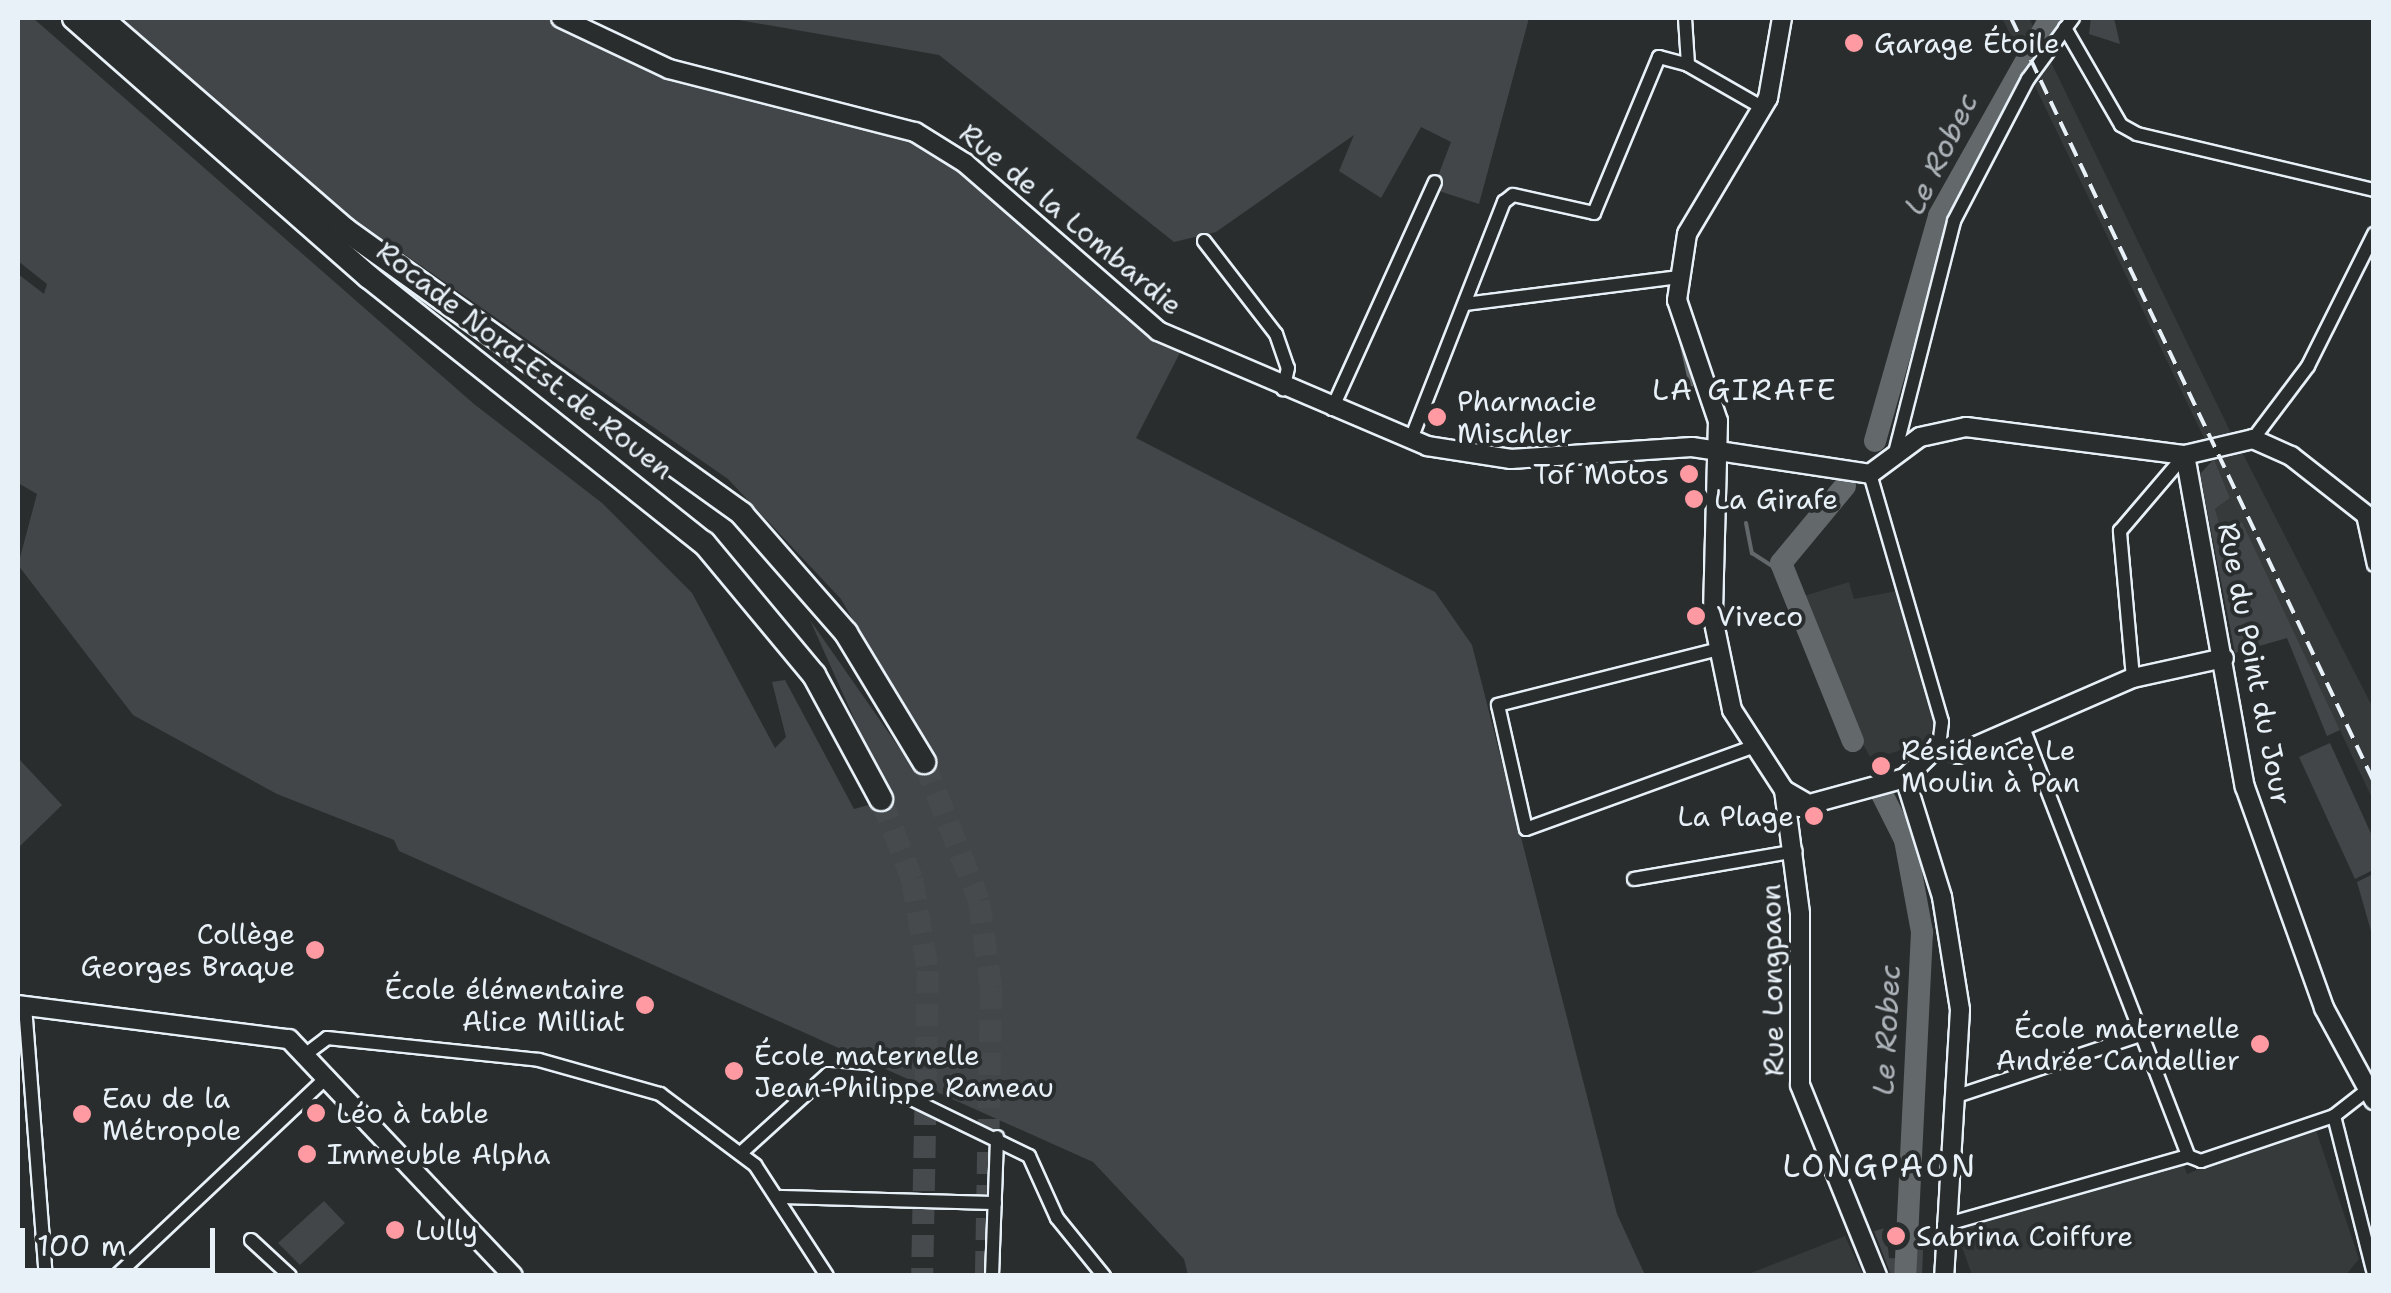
<!DOCTYPE html>
<html>
<head>
<meta charset="utf-8">
<style>
	body { margin:0 }
	#map { position:relative; width:2391px; height:1293px; overflow:hidden; background:#2a2d2e; font-family:"Shantell Sans",sans-serif }
	div>[style] { position:absolute }
	.built>* { inset:0; background:#363a3b }
	.green>* { inset:0; background:#424648 }
	.stream>* { height:4px; margin:-2px; padding:0 2px; transform-origin:2px; border-radius:2px; background:#63686b }
	.river>* { height:22px; margin:-11px; padding:0 11px; transform-origin:11px; border-radius:11px; background:#63686b }
	.highway-tunnel>* { height:22px; margin-top:-11px; transform-origin:0; background:repeating-linear-gradient(90deg,#464a4c 0 22px,transparent 0 33px) }
	.roads { filter:drop-shadow(2px 0 #e8f1f8) drop-shadow(-2px 0 #e8f1f8) drop-shadow(0 2px #e8f1f8) drop-shadow(0 -2px #e8f1f8) }
	.street>* { height:12px; margin:-6px; padding:0 6px; transform-origin:6px; border-radius:6px; background:#2a2d2e }
	.secondary>* { height:18px; margin:-9px; padding:0 9px; transform-origin:9px; border-radius:9px; background:#2a2d2e }
	.highway>* { height:22px; margin:-11px; padding:0 11px; transform-origin:11px; border-radius:11px; background:#2a2d2e }
	.rail>* { height:4px; margin-top:-2px; transform-origin:0; background:repeating-linear-gradient(90deg,#e8f1f8 0 15px,transparent 0 23px) }
	.dots>* { width:28px; height:28px; translate:-50% -50%; box-sizing:border-box; border:5px solid #2a2d2e; border-radius:50% }
	span { translate:-50% -50%; white-space:nowrap; text-align:center; line-height:1.15; -webkit-text-stroke:8px #2a2d2e; paint-order:stroke }
	.poi-label { font-size:28px; color:#e8f1f8 }
	.left { translate:0 -50%; text-align:left }
	.right { translate:-100% -50%; text-align:right }
	.street-label { font-size:28px; color:#e8f1f8 }
	.water-label { font-size:30px; color:#acb3b9; font-style:italic }
	.neighbourhood-label { font-size:30px; color:#e8f1f8; letter-spacing:2.5px }
	.quarter-label { font-size:32px; color:#e8f1f8; letter-spacing:2.5px }
	.frame { position:absolute; inset:0; border:20px solid #e8f1f8; pointer-events:none }
	.scale { position:absolute; left:20px; top:1228px; width:195px; height:45px; box-sizing:border-box; border:5px solid #e8f1f8; border-top:0; padding-left:12px; font-size:30px; line-height:35px; white-space:nowrap; color:#e8f1f8; -webkit-text-stroke:8px #2a2d2e; paint-order:stroke }
</style>
</head>
<body>
<div id="map">
	<div class="built">
		<i style="clip-path:polygon(2002px 18px,2029px 18px,2042px 44px,2026px 66px)"></i>
		<i style="clip-path:polygon(2049px 58px,2231px 433px,2205px 440px,2034px 84px)"></i>
		<i style="clip-path:polygon(2240px 448px,2373px 708px,2373px 800px,2242px 523px,2222px 533px,2215px 509px,2230px 498px,2214px 459px)"></i>
		<i style="clip-path:polygon(1849px 582px,1854px 599px,1897px 591px,1937px 722px,1914px 763px,1909px 747px,1872px 760px,1829px 685px,1804px 596px)"></i>
		<i style="clip-path:polygon(2314px 1124px,2359px 1259px,2345px 1276px,1972px 1275px,1956px 1230px,2183px 1164px,2187px 1174px)"></i>
		<i style="clip-path:polygon(1845px 1236px,1863px 1275px,1746px 1275px)"></i>
	</div>
	<div class="green">
		<i style="clip-path:polygon(18px 18px,33px 18px,474px 404px,602px 503px,692px 593px,775px 748px,786px 737px,772px 682px,785px 680px,854px 809px,890px 799px,810px 620px,914px 769px,931px 757px,841px 599px,728px 479px,348px 215px,117px 18px,567px 18px,647px 59px,899px 120px,1185px 343px,1136px 438px,1435px 592px,1472px 645px,1617px 1214px,1645px 1275px,1188px 1275px,1184px 1259px,1093px 1162px,399px 851px,394px 840px,277px 794px,133px 715px,18px 565px,37px 494px,18px 483px,18px 274px,44px 294px,47px 284px,18px 261px)"></i>
		<i style="clip-path:polygon(727px 18px,1529px 18px,1479px 204px,1433px 189px,1451px 142px,1421px 127px,1381px 198px,1339px 171px,1354px 135px,1216px 232px,1174px 242px,939px 55px)"></i>
		<i style="clip-path:polygon(2091px 18px,2114px 18px,2120px 44px,2089px 34px)"></i>
		<i style="clip-path:polygon(2214px 459px,2230px 498px,2215px 509px,2222px 532px,2242px 522px,2340px 730px,2327px 736px,2287px 638px,2235px 653px,2200px 474px)"></i>
		<i style="clip-path:polygon(2330px 743px,2373px 838px,2373px 870px,2355px 879px,2299px 757px)"></i>
		<i style="clip-path:polygon(18px 758px,62px 805px,18px 848px)"></i>
		<i style="clip-path:polygon(2373px 874px,2373px 938px,2357px 882px)"></i>
		<i style="clip-path:polygon(324px 1201px,345px 1223px,300px 1265px,278px 1243px)"></i>
		<i style="clip-path:polygon(1908px 1226px,1924px 1227px,1922px 1275px,1906px 1275px)"></i>
		<i style="clip-path:polygon(1886px 1228px,1889px 1258px,1903px 1259px,1904px 1275px,1891px 1275px,1874px 1231px)"></i>
	</div>
	<div class="stream">
		<i style="left:1668px;top:283px;width:110px;rotate:77.4deg"></i>
		<i style="left:1746px;top:523px;width:31px;rotate:79deg"></i>
		<i style="left:1752px;top:553px;width:37px;rotate:33deg"></i>
	</div>
	<div class="river">
		<i style="left:1875px;top:441px;width:234px;rotate:-74.1deg"></i>
		<i style="left:1939px;top:216px;width:227px;rotate:-60.7deg"></i>
		<i style="left:1845px;top:486px;width:100px;rotate:129.7deg"></i>
		<i style="left:1781px;top:563px;width:192px;rotate:68deg"></i>
		<i style="left:1882px;top:794px;width:51px;rotate:63.4deg"></i>
		<i style="left:1905px;top:840px;width:94px;rotate:79.5deg"></i>
		<i style="left:1922px;top:932px;width:344px;rotate:92.8deg"></i>
	</div>
	<div class="highway-tunnel">
		<i style="left:924px;top:762px;width:149px;rotate:68.4deg"></i>
		<i style="left:979px;top:901px;width:87px;rotate:82.1deg"></i>
		<i style="left:991px;top:987px;width:289px;rotate:91deg"></i>
		<i style="left:881px;top:799px;width:86px;rotate:68.8deg"></i>
		<i style="left:912px;top:879px;width:93px;rotate:80.1deg"></i>
		<i style="left:928px;top:971px;width:305px;rotate:91.1deg"></i>
	</div>
	<div class="roads">
		<div class="street">
			<i style="left:1685px;top:18px;width:47px;rotate:86.3deg"></i>
			<i style="left:1688px;top:65px;width:86px;rotate:29.8deg"></i>
			<i style="left:2065px;top:28px;width:112px;rotate:60deg"></i>
			<i style="left:2121px;top:125px;width:18px;rotate:29deg"></i>
			<i style="left:2137px;top:134px;width:244px;rotate:13.3deg"></i>
			<i style="left:1204px;top:241px;width:118px;rotate:52.3deg"></i>
			<i style="left:1276px;top:334px;width:36px;rotate:71deg"></i>
			<i style="left:1288px;top:368px;width:22px;rotate:103deg"></i>
			<i style="left:1465px;top:304px;width:216px;rotate:-7.2deg"></i>
			<i style="left:1332px;top:409px;width:249px;rotate:-65.6deg"></i>
			<i style="left:1411px;top:439px;width:255px;rotate:-68.6deg"></i>
			<i style="left:1504px;top:202px;width:11px;rotate:-38deg"></i>
			<i style="left:1513px;top:195px;width:83px;rotate:12.5deg"></i>
			<i style="left:1594px;top:213px;width:169px;rotate:-67.4deg"></i>
			<i style="left:1659px;top:57px;width:30px;rotate:15deg"></i>
			<i style="left:2253px;top:439px;width:91px;rotate:-53deg"></i>
			<i style="left:2308px;top:366px;width:148px;rotate:-63.4deg"></i>
			<i style="left:1896px;top:449px;width:235px;rotate:-75.7deg"></i>
			<i style="left:1954px;top:221px;width:160px;rotate:-62.5deg"></i>
			<i style="left:2028px;top:79px;width:76px;rotate:-53.6deg"></i>
			<i style="left:1870px;top:474px;width:258px;rotate:73.8deg"></i>
			<i style="left:1942px;top:722px;width:23px;rotate:97deg"></i>
			<i style="left:2363px;top:515px;width:51px;rotate:77.6deg"></i>
			<i style="left:1719px;top:649px;width:228px;rotate:165.8deg"></i>
			<i style="left:1498px;top:705px;width:127px;rotate:77.3deg"></i>
			<i style="left:1526px;top:829px;width:244px;rotate:-19.9deg"></i>
			<i style="left:2133px;top:678px;width:148px;rotate:-95.1deg"></i>
			<i style="left:2120px;top:531px;width:100px;rotate:-49.5deg"></i>
			<i style="left:2024px;top:730px;width:456px;rotate:68.9deg"></i>
			<i style="left:1634px;top:879px;width:164px;rotate:-9.8deg"></i>
			<i style="left:25px;top:1006px;width:271px;rotate:85.6deg"></i>
			<i style="left:306px;top:1054px;width:26px;rotate:-37deg"></i>
			<i style="left:327px;top:1038px;width:213px;rotate:5.9deg"></i>
			<i style="left:539px;top:1060px;width:126px;rotate:15.7deg"></i>
			<i style="left:660px;top:1094px;width:119px;rotate:36.8deg"></i>
			<i style="left:755px;top:1165px;width:132px;rotate:57deg"></i>
			<i style="left:1960px;top:1095px;width:196px;rotate:-18.4deg"></i>
			<i style="left:2334px;top:1116px;width:163px;rotate:75.8deg"></i>
			<i style="left:742px;top:1152px;width:116px;rotate:-42.2deg"></i>
			<i style="left:828px;top:1074px;width:38px;rotate:5deg"></i>
			<i style="left:866px;top:1077px;width:181px;rotate:25.9deg"></i>
			<i style="left:1029px;top:1156px;width:68px;rotate:65.7deg"></i>
			<i style="left:1057px;top:1218px;width:75px;rotate:51deg"></i>
			<i style="left:780px;top:1197px;width:215px;rotate:1.6deg"></i>
			<i style="left:1944px;top:1225px;width:254px;rotate:-15.8deg"></i>
			<i style="left:2188px;top:1156px;width:14px;rotate:21deg"></i>
			<i style="left:2201px;top:1161px;width:140px;rotate:-18.7deg"></i>
			<i style="left:2334px;top:1116px;width:41px;rotate:-38deg"></i>
			<i style="left:251px;top:1240px;width:53px;rotate:42.7deg"></i>
			<i style="left:116px;top:1276px;width:290px;rotate:-43.3deg"></i>
			<i style="left:992px;top:1276px;width:139px;rotate:-87.9deg"></i>
		</div>
		<div class="secondary">
			<i style="left:561px;top:18px;width:119px;rotate:25.3deg"></i>
			<i style="left:669px;top:69px;width:254px;rotate:14.4deg"></i>
			<i style="left:915px;top:132px;width:59px;rotate:31.8deg"></i>
			<i style="left:965px;top:163px;width:256px;rotate:41deg"></i>
			<i style="left:1158px;top:331px;width:293px;rotate:23.1deg"></i>
			<i style="left:1427px;top:446px;width:85px;rotate:8.8deg"></i>
			<i style="left:1511px;top:459px;width:181px;rotate:-3.8deg"></i>
			<i style="left:1692px;top:447px;width:180px;rotate:8.6deg"></i>
			<i style="left:1870px;top:474px;width:62px;rotate:-36.5deg"></i>
			<i style="left:1920px;top:437px;width:47px;rotate:-12.3deg"></i>
			<i style="left:1966px;top:427px;width:221px;rotate:7.3deg"></i>
			<i style="left:2185px;top:455px;width:70px;rotate:-13.2deg"></i>
			<i style="left:2253px;top:439px;width:42px;rotate:24.1deg"></i>
			<i style="left:2291px;top:456px;width:105px;rotate:38.1deg"></i>
			<i style="left:1782px;top:18px;width:81px;rotate:99.9deg"></i>
			<i style="left:1768px;top:98px;width:158px;rotate:120.8deg"></i>
			<i style="left:1687px;top:234px;width:67px;rotate:98.6deg"></i>
			<i style="left:1677px;top:300px;width:128px;rotate:71.3deg"></i>
			<i style="left:1718px;top:421px;width:197px;rotate:91.5deg"></i>
			<i style="left:1713px;top:618px;width:94px;rotate:78.3deg"></i>
			<i style="left:1732px;top:710px;width:95px;rotate:57deg"></i>
			<i style="left:1784px;top:790px;width:24px;rotate:30deg"></i>
			<i style="left:2185px;top:455px;width:337px;rotate:79.8deg"></i>
			<i style="left:2245px;top:787px;width:235px;rotate:70.3deg"></i>
			<i style="left:2324px;top:1008px;width:105px;rotate:61.5deg"></i>
			<i style="left:1905px;top:778px;width:125px;rotate:72.7deg"></i>
			<i style="left:1942px;top:897px;width:114px;rotate:80.9deg"></i>
			<i style="left:1960px;top:1010px;width:266px;rotate:93.4deg"></i>
			<i style="left:1784px;top:790px;width:125px;rotate:82.6deg"></i>
			<i style="left:1800px;top:914px;width:171px;rotate:90deg"></i>
			<i style="left:1800px;top:1085px;width:206px;rotate:68deg"></i>
			<i style="left:1799px;top:807px;width:110px;rotate:-15.3deg"></i>
			<i style="left:1905px;top:778px;width:47px;rotate:-44.1deg"></i>
			<i style="left:1939px;top:745px;width:21px;rotate:25deg"></i>
			<i style="left:1958px;top:754px;width:191px;rotate:-23.5deg"></i>
			<i style="left:2133px;top:678px;width:93px;rotate:-12.4deg"></i>
			<i style="left:18px;top:1005px;width:273px;rotate:7.2deg"></i>
			<i style="left:289px;top:1039px;width:326px;rotate:46.6deg"></i>
		</div>
		<div class="highway">
			<i style="left:74px;top:18px;width:393px;rotate:41.3deg"></i>
			<i style="left:369px;top:277px;width:428px;rotate:38.5deg"></i>
			<i style="left:704px;top:543px;width:172px;rotate:50.2deg"></i>
			<i style="left:814px;top:675px;width:141px;rotate:61.6deg"></i>
			<i style="left:101px;top:18px;width:324px;rotate:40.9deg"></i>
			<i style="left:346px;top:230px;width:487px;rotate:35.6deg"></i>
			<i style="left:742px;top:514px;width:158px;rotate:48.8deg"></i>
			<i style="left:846px;top:633px;width:151px;rotate:58.8deg"></i>
		</div>
	</div>
	<div class="rail">
		<i style="left:2011px;top:18px;width:846px;rotate:64.59deg"></i>
	</div>
	<div class="dots">
		<i style="left:1854px;top:43px;background:#ff9aa2"></i>
		<i style="left:1437px;top:417px;background:#ff9aa2"></i>
		<i style="left:1689px;top:474px;background:#ff9aa2"></i>
		<i style="left:1694px;top:499px;background:#ff9aa2"></i>
		<i style="left:1696px;top:616px;background:#ff9aa2"></i>
		<i style="left:1881px;top:766px;background:#ff9aa2"></i>
		<i style="left:1814px;top:816px;background:#ff9aa2"></i>
		<i style="left:315px;top:950px;background:#ff9aa2"></i>
		<i style="left:645px;top:1005px;background:#ff9aa2"></i>
		<i style="left:2260px;top:1044px;background:#ff9aa2"></i>
		<i style="left:734px;top:1071px;background:#ff9aa2"></i>
		<i style="left:316px;top:1113px;background:#ff9aa2"></i>
		<i style="left:82px;top:1114px;background:#ff9aa2"></i>
		<i style="left:307px;top:1154px;background:#ff9aa2"></i>
		<i style="left:395px;top:1230px;background:#ff9aa2"></i>
		<i style="left:1896px;top:1236px;background:#ff9aa2"></i>
	</div>
	<div class="poi-label">
		<span class="left" style="left:1874px;top:43px">Garage Étoile</span>
		<span class="left" style="left:1457px;top:417px">Pharmacie<br>Mischler</span>
		<span class="right" style="left:1669px;top:474px">Tof Motos</span>
		<span class="left" style="left:1714px;top:499px">La Girafe</span>
		<span class="left" style="left:1716px;top:616px">Viveco</span>
		<span class="left" style="left:1901px;top:766px">Résidence Le<br>Moulin à Pan</span>
		<span class="right" style="left:1794px;top:816px">La Plage</span>
		<span class="right" style="left:295px;top:950px">Collège<br>Georges Braque</span>
		<span class="right" style="left:625px;top:1005px">École élémentaire<br>Alice Milliat</span>
		<span class="right" style="left:2240px;top:1044px">École maternelle<br>Andrée Candellier</span>
		<span class="left" style="left:754px;top:1071px">École maternelle<br>Jean-Philippe Rameau</span>
		<span class="left" style="left:102px;top:1114px">Eau de la<br>Métropole</span>
		<span class="left" style="left:336px;top:1113px">Léo à table</span>
		<span class="left" style="left:327px;top:1154px">Immeuble Alpha</span>
		<span class="left" style="left:415px;top:1230px">Lully</span>
		<span class="left" style="left:1916px;top:1236px">Sabrina Coiffure</span>
	</div>
	<div class="street-label">
		<span style="left:1071px;top:219px;rotate:40deg">Rue de la Lombardie</span>
		<span style="left:525px;top:360px;rotate:38deg">Rocade Nord-Est de Rouen</span>
		<span style="left:2255px;top:664px;rotate:79deg">Rue du Point du Jour</span>
		<span style="left:1772px;top:980px;rotate:-91deg">Rue Longpaon</span>
	</div>
	<div class="water-label">
		<span style="left:1941px;top:154px;rotate:-64deg">Le Robec</span>
		<span style="left:1887px;top:1030px;rotate:-87deg">Le Robec</span>
	</div>
	<div class="neighbourhood-label">
		<span style="left:1745px;top:390px">LA GIRAFE</span>
	</div>
	<div class="quarter-label">
		<span style="left:1880px;top:1166px">LONGPAON</span>
	</div>
	<div class="frame"></div>
	<div class="scale">100 m</div>
</div>
</body>
</html>
